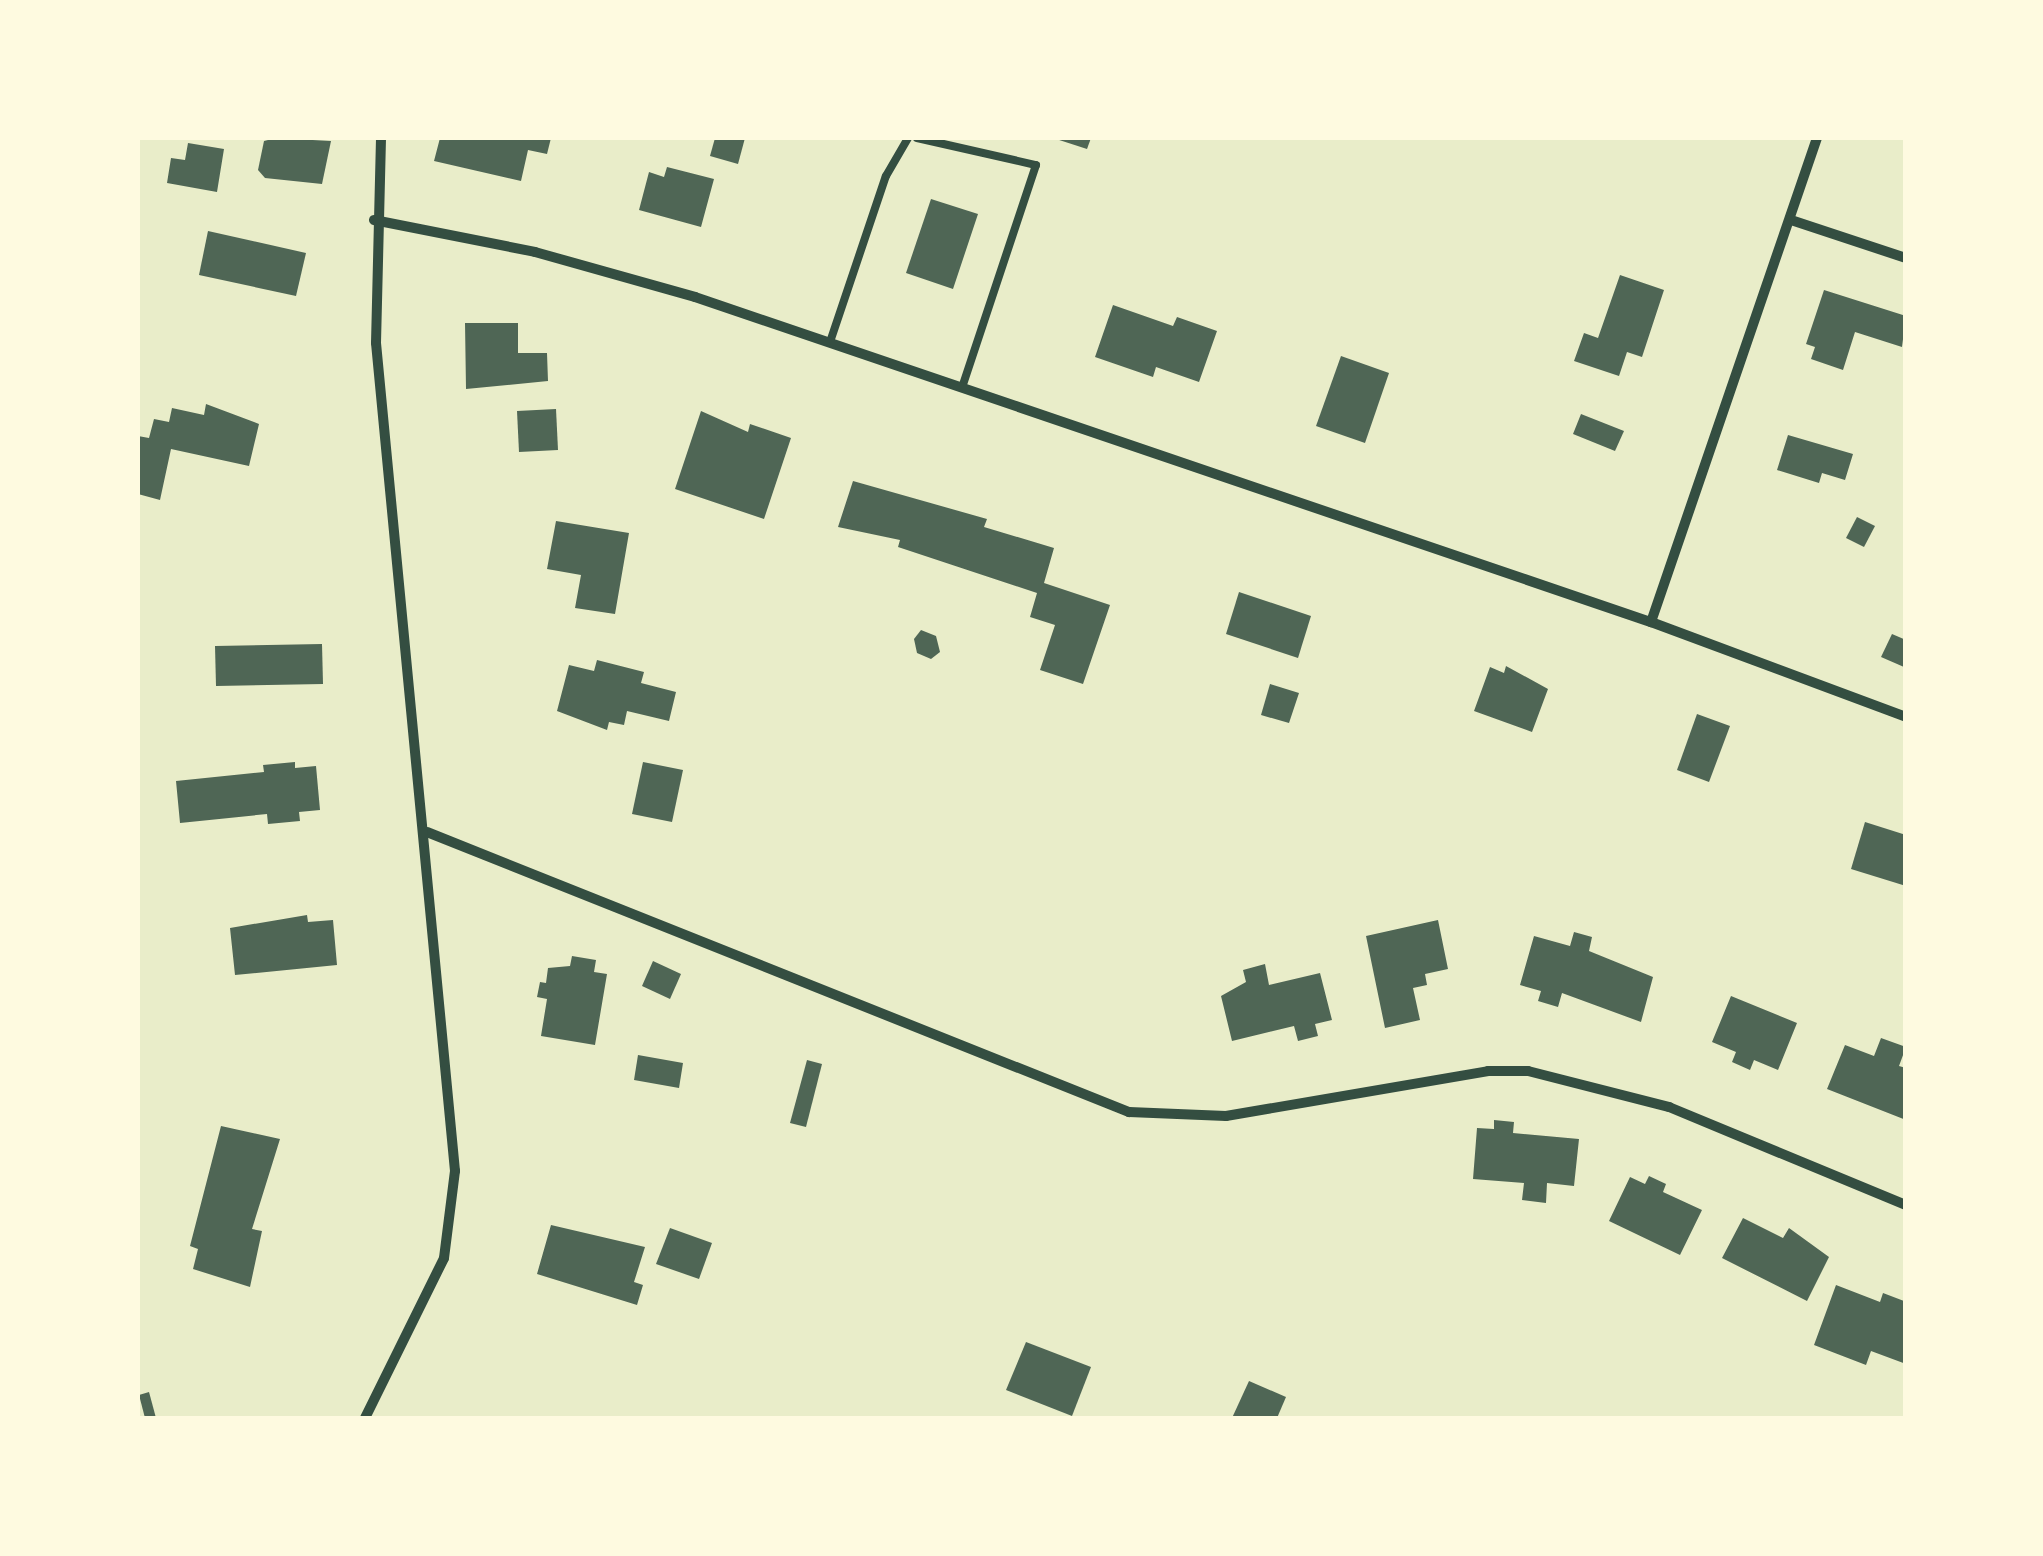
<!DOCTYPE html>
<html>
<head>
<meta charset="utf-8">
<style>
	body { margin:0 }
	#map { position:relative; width:2043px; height:1556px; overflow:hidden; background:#e9edc9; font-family:Lato,sans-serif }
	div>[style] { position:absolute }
	.building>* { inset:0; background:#4f6655 }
	.service>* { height:8px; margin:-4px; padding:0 4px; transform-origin:4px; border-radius:4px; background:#344e41 }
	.minor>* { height:10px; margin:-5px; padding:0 5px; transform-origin:5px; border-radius:5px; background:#344e41 }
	span { translate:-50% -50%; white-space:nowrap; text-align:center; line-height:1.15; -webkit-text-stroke:10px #fefae0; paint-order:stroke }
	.frame { position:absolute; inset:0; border:140px solid #fefae0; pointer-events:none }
</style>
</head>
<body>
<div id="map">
	<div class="building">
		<i style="clip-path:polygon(276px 138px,331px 141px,322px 184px,265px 178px,258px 170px,264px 141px)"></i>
		<i style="clip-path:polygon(440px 138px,551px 138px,547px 154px,528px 150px,521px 181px,434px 161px)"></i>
		<i style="clip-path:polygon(715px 138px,745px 138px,738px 164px,710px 156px)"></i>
		<i style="clip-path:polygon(1053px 138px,1091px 138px,1087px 149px)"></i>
		<i style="clip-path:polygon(188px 143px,224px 149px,217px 192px,167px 183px,171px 158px,185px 160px)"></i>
		<i style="clip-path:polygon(667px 167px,714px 179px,701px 227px,639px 210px,649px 172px,664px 177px)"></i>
		<i style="clip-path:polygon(931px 199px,978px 214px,953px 289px,906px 273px)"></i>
		<i style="clip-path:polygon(208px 231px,306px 253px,296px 296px,199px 275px)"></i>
		<i style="clip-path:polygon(1620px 275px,1664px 290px,1642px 357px,1627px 352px,1619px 376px,1574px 361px,1584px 333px,1598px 338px)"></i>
		<i style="clip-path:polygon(1824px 290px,1906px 316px,1902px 347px,1855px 332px,1843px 370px,1811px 359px,1815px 347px,1806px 344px)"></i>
		<i style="clip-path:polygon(1113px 305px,1173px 326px,1177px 317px,1217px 331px,1199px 382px,1156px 367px,1153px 377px,1095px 357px)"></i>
		<i style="clip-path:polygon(465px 323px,518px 323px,518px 353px,547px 353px,548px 381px,466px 389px)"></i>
		<i style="clip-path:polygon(1341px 356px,1389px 373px,1365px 443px,1316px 426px)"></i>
		<i style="clip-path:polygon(206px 404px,259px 424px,249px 466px,171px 449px,160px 500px,138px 494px,138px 436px,149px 438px,154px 419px,169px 422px,172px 408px,204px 415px)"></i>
		<i style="clip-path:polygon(556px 409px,558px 450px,519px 452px,517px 411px)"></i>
		<i style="clip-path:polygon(701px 411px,748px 432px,750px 424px,791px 438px,764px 519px,675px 489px)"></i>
		<i style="clip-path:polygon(1581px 414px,1624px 431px,1615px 451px,1573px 434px)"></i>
		<i style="clip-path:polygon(1788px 435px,1853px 454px,1845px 480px,1822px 473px,1819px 483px,1777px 470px)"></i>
		<i style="clip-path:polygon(853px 481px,987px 519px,984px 527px,1054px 548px,1044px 583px,1110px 605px,1083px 684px,1040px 670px,1055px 625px,1030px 617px,1037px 593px,898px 547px,900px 540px,838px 527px)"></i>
		<i style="clip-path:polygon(1857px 517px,1875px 526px,1864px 547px,1846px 538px)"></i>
		<i style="clip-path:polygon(556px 521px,629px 533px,615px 614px,575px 608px,581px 575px,547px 569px)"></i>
		<i style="clip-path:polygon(1239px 592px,1311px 616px,1298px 658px,1226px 634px)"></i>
		<i style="clip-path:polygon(921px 630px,936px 636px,940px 652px,931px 659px,917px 653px,914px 639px)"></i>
		<i style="clip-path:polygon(1892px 634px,1906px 640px,1904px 667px,1881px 657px)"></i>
		<i style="clip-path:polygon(322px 644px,323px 684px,216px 686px,215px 646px)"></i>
		<i style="clip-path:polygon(597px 660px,644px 672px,641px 683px,676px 692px,669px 721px,627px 711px,624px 725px,609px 722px,607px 730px,557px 711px,569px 665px,594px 671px)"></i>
		<i style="clip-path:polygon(1506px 666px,1548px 689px,1532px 732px,1474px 711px,1490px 667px,1504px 673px)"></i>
		<i style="clip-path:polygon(1270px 684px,1299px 693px,1289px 723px,1261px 715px)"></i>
		<i style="clip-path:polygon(1697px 714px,1730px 726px,1709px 782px,1677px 770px)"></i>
		<i style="clip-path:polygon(295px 762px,295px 768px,316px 766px,320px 810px,299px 812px,300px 821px,268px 824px,267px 814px,180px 823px,176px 781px,264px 772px,263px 765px)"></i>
		<i style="clip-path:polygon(643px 762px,683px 770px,672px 822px,632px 814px)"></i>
		<i style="clip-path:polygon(1865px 822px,1906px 835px,1906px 886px,1851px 869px)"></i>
		<i style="clip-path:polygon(307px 915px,308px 922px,333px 920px,337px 965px,235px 975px,230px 928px)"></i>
		<i style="clip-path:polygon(1438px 920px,1448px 969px,1425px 974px,1427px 985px,1413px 988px,1420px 1020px,1385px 1028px,1366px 936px)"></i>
		<i style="clip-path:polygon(1574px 932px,1592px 937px,1589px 951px,1653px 977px,1641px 1022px,1562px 993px,1558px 1007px,1538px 1001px,1541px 991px,1520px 985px,1534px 936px,1570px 946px)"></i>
		<i style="clip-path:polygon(572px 956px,596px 960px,594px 972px,607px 974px,595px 1045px,541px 1036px,547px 999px,537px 997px,540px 982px,546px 983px,548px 968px,570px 966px)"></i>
		<i style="clip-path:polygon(653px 961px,681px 974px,670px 999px,642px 986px)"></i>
		<i style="clip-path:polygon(1265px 964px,1269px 985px,1320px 973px,1332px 1020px,1315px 1024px,1318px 1036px,1298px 1041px,1294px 1026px,1232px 1041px,1221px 996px,1246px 982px,1243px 970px)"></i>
		<i style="clip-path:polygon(1731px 996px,1797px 1023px,1778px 1070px,1754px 1060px,1750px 1070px,1732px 1062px,1736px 1052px,1712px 1042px)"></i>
		<i style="clip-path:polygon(1881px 1038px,1906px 1047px,1899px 1066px,1906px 1068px,1906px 1120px,1827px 1089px,1845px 1045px,1874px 1056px)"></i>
		<i style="clip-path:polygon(638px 1055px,683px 1063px,679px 1088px,634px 1080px)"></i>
		<i style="clip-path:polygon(807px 1060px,822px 1064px,806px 1127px,790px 1123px)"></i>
		<i style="clip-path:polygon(1494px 1120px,1514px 1122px,1513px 1133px,1579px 1139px,1574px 1186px,1547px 1183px,1546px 1203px,1522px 1200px,1524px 1183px,1473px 1179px,1477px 1128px,1494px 1129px)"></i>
		<i style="clip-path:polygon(221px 1126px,280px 1139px,252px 1229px,262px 1231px,250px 1287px,193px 1269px,198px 1249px,190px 1246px)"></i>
		<i style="clip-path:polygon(1649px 1176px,1666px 1184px,1663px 1192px,1702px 1210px,1680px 1255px,1609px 1221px,1630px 1177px,1645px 1184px)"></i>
		<i style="clip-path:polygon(1743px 1218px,1783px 1238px,1789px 1228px,1829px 1257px,1807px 1301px,1722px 1258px)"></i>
		<i style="clip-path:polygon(551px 1225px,645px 1247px,634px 1282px,643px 1285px,637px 1305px,537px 1274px)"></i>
		<i style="clip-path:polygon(670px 1228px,712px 1243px,699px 1279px,656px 1264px)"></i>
		<i style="clip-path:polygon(1836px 1285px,1880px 1302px,1883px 1293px,1904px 1301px,1906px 1364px,1871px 1351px,1866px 1365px,1814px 1345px)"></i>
		<i style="clip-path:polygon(1026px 1342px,1091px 1367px,1072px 1416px,1006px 1390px)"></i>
		<i style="clip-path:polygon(1249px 1381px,1286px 1397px,1277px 1418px,1232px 1418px)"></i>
		<i style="clip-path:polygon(149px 1392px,156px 1418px,145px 1418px,139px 1395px)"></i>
	</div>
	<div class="service">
		<i style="left:917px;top:138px;width:122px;rotate:12.8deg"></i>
		<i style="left:1036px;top:165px;width:232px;rotate:108.4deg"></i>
		<i style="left:830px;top:342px;width:175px;rotate:-71.4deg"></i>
		<i style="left:886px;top:176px;width:44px;rotate:-59.9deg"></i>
	</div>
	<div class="minor">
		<i style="left:374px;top:220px;width:164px;rotate:11.2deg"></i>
		<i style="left:535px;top:252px;width:166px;rotate:15.7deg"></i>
		<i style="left:695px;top:297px;width:1010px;rotate:18.78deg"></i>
		<i style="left:1651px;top:622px;width:272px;rotate:20.4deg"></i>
		<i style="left:1791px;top:220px;width:121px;rotate:18.3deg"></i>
		<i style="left:1651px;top:622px;width:512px;rotate:-71.07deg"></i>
		<i style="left:427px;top:832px;width:756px;rotate:21.75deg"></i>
		<i style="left:1129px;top:1112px;width:97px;rotate:2.4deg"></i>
		<i style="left:1226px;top:1116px;width:266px;rotate:-9.7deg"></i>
		<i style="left:1488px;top:1071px;width:40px"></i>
		<i style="left:1528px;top:1071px;width:146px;rotate:14.3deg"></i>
		<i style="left:1669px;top:1107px;width:256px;rotate:22.5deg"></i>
		<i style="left:365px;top:1418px;width:178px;rotate:-63.7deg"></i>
		<i style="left:444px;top:1258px;width:88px;rotate:-82.8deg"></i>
		<i style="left:455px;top:1171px;width:832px;rotate:-95.45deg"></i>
		<i style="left:376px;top:343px;width:205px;rotate:-88.6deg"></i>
	</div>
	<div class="frame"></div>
</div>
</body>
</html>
